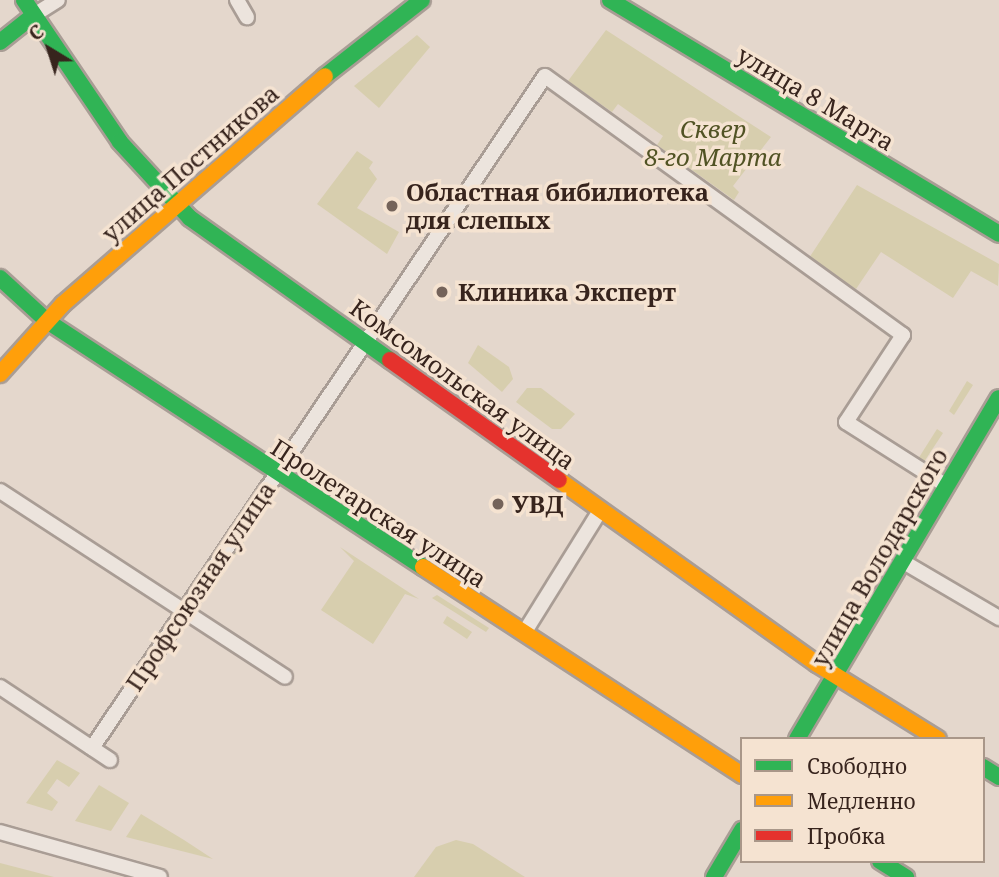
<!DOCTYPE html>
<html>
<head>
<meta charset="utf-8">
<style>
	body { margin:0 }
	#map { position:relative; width:999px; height:877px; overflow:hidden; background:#e4d7cc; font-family:"Noto Serif",serif }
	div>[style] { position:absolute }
	.green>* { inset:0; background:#d7ceae }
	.roads { filter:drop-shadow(2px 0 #a99d95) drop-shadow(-2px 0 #a99d95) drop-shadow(0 2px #a99d95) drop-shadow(0 -2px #a99d95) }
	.street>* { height:14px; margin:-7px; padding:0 7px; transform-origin:7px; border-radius:7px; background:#ece4dd }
	.fast>* { height:16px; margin:-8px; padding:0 8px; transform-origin:8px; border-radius:8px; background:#30b455 }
	.slow>* { height:16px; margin:-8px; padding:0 8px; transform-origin:8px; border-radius:8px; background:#ff9f0a }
	.jam>* { height:16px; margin:-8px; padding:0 8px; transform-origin:8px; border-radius:8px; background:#e5322d }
	.dots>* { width:19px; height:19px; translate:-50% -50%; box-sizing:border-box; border:4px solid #f5e3d1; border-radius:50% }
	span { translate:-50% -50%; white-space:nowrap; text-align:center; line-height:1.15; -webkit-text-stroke:7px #f5e3d1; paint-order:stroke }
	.street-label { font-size:24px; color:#37241d }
	.park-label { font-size:24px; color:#515324; font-style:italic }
	.poi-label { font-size:24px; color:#37241d; font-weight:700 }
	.left { translate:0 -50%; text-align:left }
	.legend { position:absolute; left:740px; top:737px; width:245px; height:126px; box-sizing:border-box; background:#f5e3d1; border:2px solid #a99789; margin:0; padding:9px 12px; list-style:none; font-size:21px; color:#37241d }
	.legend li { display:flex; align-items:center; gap:14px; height:35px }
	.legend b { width:35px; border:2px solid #a99789 }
	.north { position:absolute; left:14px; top:14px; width:70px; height:70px; -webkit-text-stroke:5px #f5e3d1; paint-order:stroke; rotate:322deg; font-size:19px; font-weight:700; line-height:28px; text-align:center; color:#37241d }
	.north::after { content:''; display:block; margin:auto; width:24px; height:32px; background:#37241d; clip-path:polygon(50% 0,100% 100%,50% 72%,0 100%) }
</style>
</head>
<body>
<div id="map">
	<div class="green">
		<i style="clip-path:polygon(606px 30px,771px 137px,733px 186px,739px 192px,734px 200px,657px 145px,663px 136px,618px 104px,612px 112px,568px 81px)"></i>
		<i style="clip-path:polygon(417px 35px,430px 47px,379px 108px,354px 86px)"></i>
		<i style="clip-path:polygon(357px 151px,373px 162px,369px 168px,377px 179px,357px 208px,399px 232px,387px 254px,317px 204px)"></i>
		<i style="clip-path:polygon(857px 185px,999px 264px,998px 286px,971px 271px,953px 298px,881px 252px,856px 289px,809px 258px)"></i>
		<i style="clip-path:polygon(478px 345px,509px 367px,513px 379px,502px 392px,468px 363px)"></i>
		<i style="clip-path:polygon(967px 381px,973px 385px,954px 415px,949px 411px)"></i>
		<i style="clip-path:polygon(527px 388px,541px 388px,575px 414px,561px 429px,552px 429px,516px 402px)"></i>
		<i style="clip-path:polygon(937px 429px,943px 433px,924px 462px,918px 459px)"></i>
		<i style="clip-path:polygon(266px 494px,272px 498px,212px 591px,206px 587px)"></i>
		<i style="clip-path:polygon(340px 547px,419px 599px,405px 594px,373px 644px,321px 610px,354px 561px)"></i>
		<i style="clip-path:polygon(437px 595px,489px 628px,486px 632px,432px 598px)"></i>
		<i style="clip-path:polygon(447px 616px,472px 632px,467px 639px,443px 623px)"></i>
		<i style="clip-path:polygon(57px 760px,80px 773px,69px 787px,57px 779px,47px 793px,58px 802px,52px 811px,26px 803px)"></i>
		<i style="clip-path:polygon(99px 785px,129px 803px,111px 831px,75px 821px)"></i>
		<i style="clip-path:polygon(141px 814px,184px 840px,213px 859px,126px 837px)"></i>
		<i style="clip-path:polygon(456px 840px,473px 844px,525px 877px,414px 877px,436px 847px)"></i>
		<i style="clip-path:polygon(0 863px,54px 877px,0 877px)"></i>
	</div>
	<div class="roads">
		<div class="street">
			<i style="left:237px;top:0;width:20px;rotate:60deg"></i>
			<i style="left:34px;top:15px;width:28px;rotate:-32deg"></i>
			<i style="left:0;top:491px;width:340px;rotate:33.1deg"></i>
			<i style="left:902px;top:561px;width:113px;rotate:30.4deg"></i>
			<i style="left:524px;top:633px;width:144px;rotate:-58.1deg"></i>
			<i style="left:0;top:687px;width:132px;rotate:33.6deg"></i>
			<i style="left:92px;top:748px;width:810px;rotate:-56.02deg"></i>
			<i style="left:545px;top:76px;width:442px;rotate:35.9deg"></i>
			<i style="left:903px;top:335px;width:104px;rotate:123.2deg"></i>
			<i style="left:846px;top:422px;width:120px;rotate:32.4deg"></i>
			<i style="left:0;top:832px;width:166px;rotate:15.7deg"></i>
		</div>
		<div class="fast">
			<i style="left:24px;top:0;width:171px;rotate:55.9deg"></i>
			<i style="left:120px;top:142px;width:103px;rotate:47.4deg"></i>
			<i style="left:190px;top:218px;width:245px;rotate:35.4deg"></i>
			<i style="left:610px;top:0;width:454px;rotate:31deg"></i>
			<i style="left:0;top:42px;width:43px;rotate:-38.5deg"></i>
			<i style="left:325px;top:76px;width:123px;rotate:-38.1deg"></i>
			<i style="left:0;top:278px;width:64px;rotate:42.5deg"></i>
			<i style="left:47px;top:321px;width:449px;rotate:33.2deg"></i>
			<i style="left:797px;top:739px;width:396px;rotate:-59.4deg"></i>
			<i style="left:983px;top:767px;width:19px;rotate:32deg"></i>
			<i style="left:880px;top:861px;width:31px;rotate:32deg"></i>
			<i style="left:714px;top:877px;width:55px;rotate:-59.2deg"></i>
		</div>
		<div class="slow">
			<i style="left:0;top:374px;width:94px;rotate:-48deg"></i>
			<i style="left:63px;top:304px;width:347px;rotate:-41deg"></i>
			<i style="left:559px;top:480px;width:317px;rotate:35.5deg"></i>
			<i style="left:817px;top:664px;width:142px;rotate:31.8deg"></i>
			<i style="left:423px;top:567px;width:381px;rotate:33.1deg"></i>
		</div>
		<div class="jam">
			<i style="left:390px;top:360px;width:207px;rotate:35.4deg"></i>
		</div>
	</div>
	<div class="dots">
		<i style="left:392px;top:206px;background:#74635a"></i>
		<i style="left:442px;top:292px;background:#74635a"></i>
		<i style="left:498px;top:504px;background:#74635a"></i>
	</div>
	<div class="street-label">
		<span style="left:816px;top:98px;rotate:31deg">улица 8 Марта</span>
		<span style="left:190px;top:163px;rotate:-41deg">улица Постникова</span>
		<span style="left:463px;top:384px;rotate:36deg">Комсомольская улица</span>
		<span style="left:379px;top:513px;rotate:33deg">Пролетарская улица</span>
		<span style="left:879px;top:557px;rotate:-60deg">улица Володарского</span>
		<span style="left:200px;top:586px;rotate:-56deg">Профсоюзная улица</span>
	</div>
	<div class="park-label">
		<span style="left:713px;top:143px">Сквер<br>8-го Марта</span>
	</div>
	<div class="poi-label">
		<span class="left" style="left:406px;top:206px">Областная бибилиотека<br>для слепых</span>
		<span class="left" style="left:458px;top:292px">Клиника Эксперт</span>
		<span class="left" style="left:512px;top:504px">УВД</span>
	</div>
	<ul class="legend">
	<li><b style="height:9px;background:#30b455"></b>Свободно</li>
	<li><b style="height:9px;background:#ff9f0a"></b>Медленно</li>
	<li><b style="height:9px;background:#e5322d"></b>Пробка</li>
	</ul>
	<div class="north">С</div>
</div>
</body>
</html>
